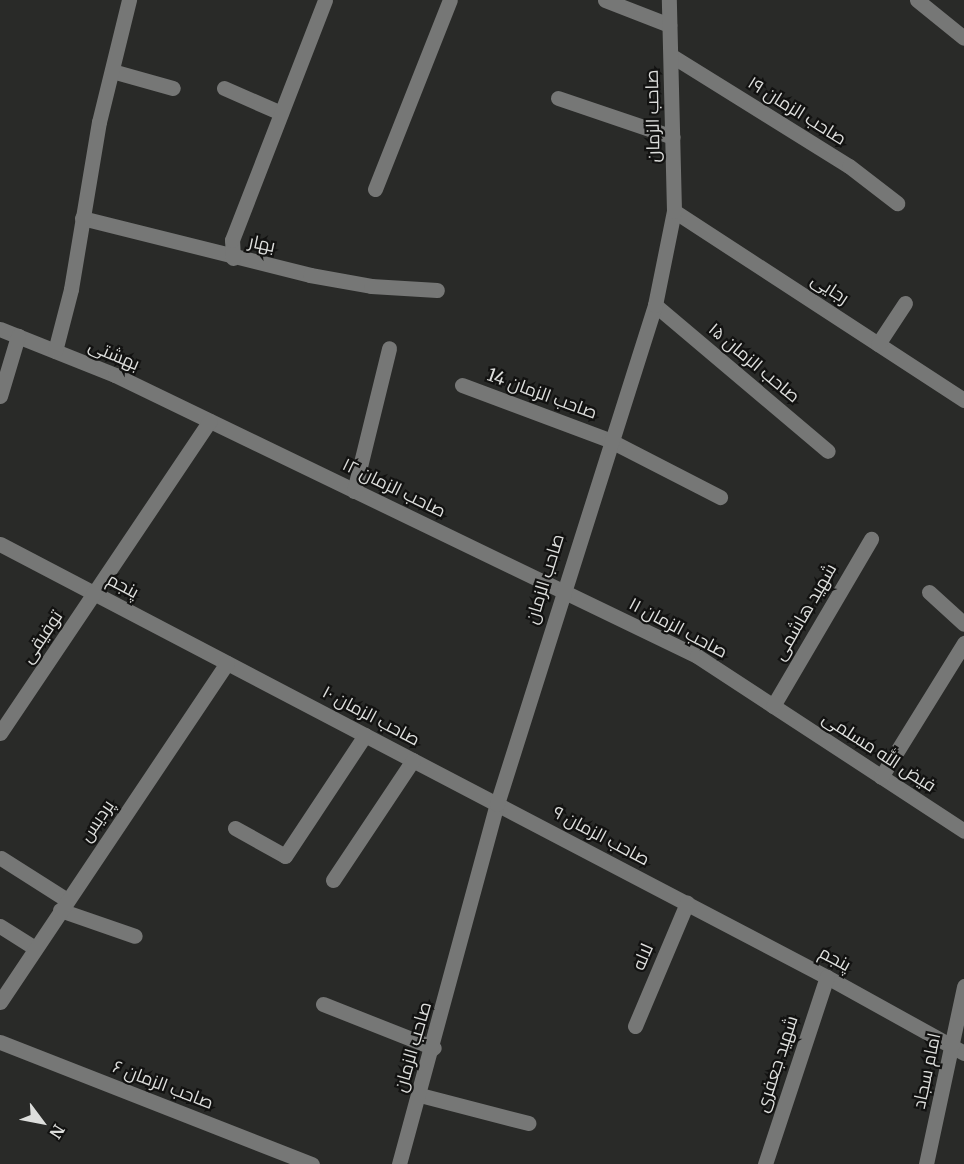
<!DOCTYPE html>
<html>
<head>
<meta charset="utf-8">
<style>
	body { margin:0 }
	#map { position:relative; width:964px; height:1164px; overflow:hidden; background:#292a28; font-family:Merriweather,Cairo,serif }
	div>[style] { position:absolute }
	.minor>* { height:15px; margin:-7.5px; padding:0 7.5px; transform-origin:7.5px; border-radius:7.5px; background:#767776 }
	span { translate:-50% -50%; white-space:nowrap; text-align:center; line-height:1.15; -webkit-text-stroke:4.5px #121211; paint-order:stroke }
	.street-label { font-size:18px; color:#dddedc }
	.north { position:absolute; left:12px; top:1092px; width:60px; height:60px; -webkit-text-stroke:4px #121211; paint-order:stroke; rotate:122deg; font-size:16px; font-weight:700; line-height:24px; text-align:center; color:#dddedc }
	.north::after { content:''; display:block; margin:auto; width:21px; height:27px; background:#dddedc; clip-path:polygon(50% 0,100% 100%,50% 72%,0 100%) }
</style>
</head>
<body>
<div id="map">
	<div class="minor">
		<i style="left:605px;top:0;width:69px;rotate:21.3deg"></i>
		<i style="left:917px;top:0;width:60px;rotate:39deg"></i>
		<i style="left:672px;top:56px;width:208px;rotate:31.9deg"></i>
		<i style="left:849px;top:166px;width:61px;rotate:37.6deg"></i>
		<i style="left:112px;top:71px;width:63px;rotate:15.6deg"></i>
		<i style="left:224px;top:88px;width:62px;rotate:23.7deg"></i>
		<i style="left:558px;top:98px;width:121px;rotate:18.7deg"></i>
		<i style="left:375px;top:189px;width:203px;rotate:-68.4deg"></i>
		<i style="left:674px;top:211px;width:346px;rotate:33.1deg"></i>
		<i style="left:82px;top:218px;width:235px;rotate:14deg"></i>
		<i style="left:310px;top:275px;width:62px;rotate:10.2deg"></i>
		<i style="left:371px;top:286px;width:66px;rotate:3.5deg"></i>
		<i style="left:233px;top:258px;width:18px;rotate:-93deg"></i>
		<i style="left:232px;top:240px;width:257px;rotate:-68.8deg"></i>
		<i style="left:655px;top:305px;width:226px;rotate:40.2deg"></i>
		<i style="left:0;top:329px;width:124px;rotate:21.8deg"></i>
		<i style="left:115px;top:375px;width:646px;rotate:25.77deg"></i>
		<i style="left:697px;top:656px;width:319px;rotate:33.2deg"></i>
		<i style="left:878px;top:344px;width:49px;rotate:-56.6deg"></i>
		<i style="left:55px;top:351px;width:64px;rotate:-75.5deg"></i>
		<i style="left:71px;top:289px;width:169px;rotate:-80.5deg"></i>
		<i style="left:99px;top:122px;width:126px;rotate:-76.2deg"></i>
		<i style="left:462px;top:385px;width:157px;rotate:20.5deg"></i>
		<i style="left:609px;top:440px;width:125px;rotate:27.2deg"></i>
		<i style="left:0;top:396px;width:63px;rotate:-73.3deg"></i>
		<i style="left:354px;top:491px;width:147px;rotate:-76.2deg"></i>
		<i style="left:0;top:544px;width:933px;rotate:27.64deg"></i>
		<i style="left:827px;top:977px;width:157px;rotate:29deg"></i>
		<i style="left:929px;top:592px;width:47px;rotate:42.4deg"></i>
		<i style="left:773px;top:706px;width:194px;rotate:-59.6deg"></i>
		<i style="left:0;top:733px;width:376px;rotate:-56.1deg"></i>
		<i style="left:881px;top:777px;width:158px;rotate:-58.2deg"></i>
		<i style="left:235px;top:828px;width:57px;rotate:29.2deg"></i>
		<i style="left:285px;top:856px;width:145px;rotate:-56.5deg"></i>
		<i style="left:1px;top:858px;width:78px;rotate:32.5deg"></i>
		<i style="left:333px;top:880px;width:144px;rotate:-56.3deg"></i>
		<i style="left:60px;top:910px;width:79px;rotate:19.1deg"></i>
		<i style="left:0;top:926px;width:41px;rotate:32.2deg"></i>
		<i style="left:0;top:1002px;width:408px;rotate:-56.2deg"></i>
		<i style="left:323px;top:1004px;width:119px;rotate:21.6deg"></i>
		<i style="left:635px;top:1026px;width:134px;rotate:-67.1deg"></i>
		<i style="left:0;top:1042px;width:335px;rotate:21.4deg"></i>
		<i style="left:420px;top:1095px;width:112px;rotate:14.5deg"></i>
		<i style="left:399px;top:1164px;width:373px;rotate:-74.8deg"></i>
		<i style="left:497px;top:804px;width:523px;rotate:-72.43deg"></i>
		<i style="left:655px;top:305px;width:96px;rotate:-78.6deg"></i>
		<i style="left:674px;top:211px;width:211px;rotate:-91.4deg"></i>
		<i style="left:765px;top:1164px;width:197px;rotate:-71.7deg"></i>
		<i style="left:926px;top:1164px;width:182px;rotate:-77.9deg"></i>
	</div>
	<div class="street-label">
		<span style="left:797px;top:111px;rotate:32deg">صاحب الزمان ۱۹</span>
		<span style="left:653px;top:116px;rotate:-91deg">صاحب الزمان</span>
		<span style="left:262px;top:244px;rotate:12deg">بهار</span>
		<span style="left:830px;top:289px;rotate:33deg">رجایی</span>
		<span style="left:114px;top:355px;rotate:23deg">بهشتی</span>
		<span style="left:754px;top:363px;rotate:40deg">صاحب الزمان ۱۵</span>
		<span style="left:542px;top:394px;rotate:20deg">صاحب الزمان 14</span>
		<span style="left:394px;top:488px;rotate:26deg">صاحب الزمان ۱۲</span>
		<span style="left:545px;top:579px;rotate:-73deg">صاحب الزمان</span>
		<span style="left:123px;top:586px;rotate:28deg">پنجم</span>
		<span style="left:805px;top:612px;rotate:-60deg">شهید هاشمی</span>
		<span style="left:678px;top:628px;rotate:28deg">صاحب الزمان ۱۱</span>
		<span style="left:42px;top:637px;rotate:-56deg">توفیقی</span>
		<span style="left:371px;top:716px;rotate:28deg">صاحب الزمان ۱۰</span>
		<span style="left:879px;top:752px;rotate:33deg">فیض الله مسلمی</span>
		<span style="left:97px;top:821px;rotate:-56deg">پردیس</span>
		<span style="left:601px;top:836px;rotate:28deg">صاحب الزمان ۹</span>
		<span style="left:643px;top:957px;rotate:-67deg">لاله</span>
		<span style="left:835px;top:959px;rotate:28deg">پنجم</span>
		<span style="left:413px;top:1047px;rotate:-74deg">صاحب الزمان</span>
		<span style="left:777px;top:1064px;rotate:-72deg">شهید جعفری</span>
		<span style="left:927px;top:1071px;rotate:-78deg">امام سجاد</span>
		<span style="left:163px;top:1085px;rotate:21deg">صاحب الزمان ۶</span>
	</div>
	<div class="north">N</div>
</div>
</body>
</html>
